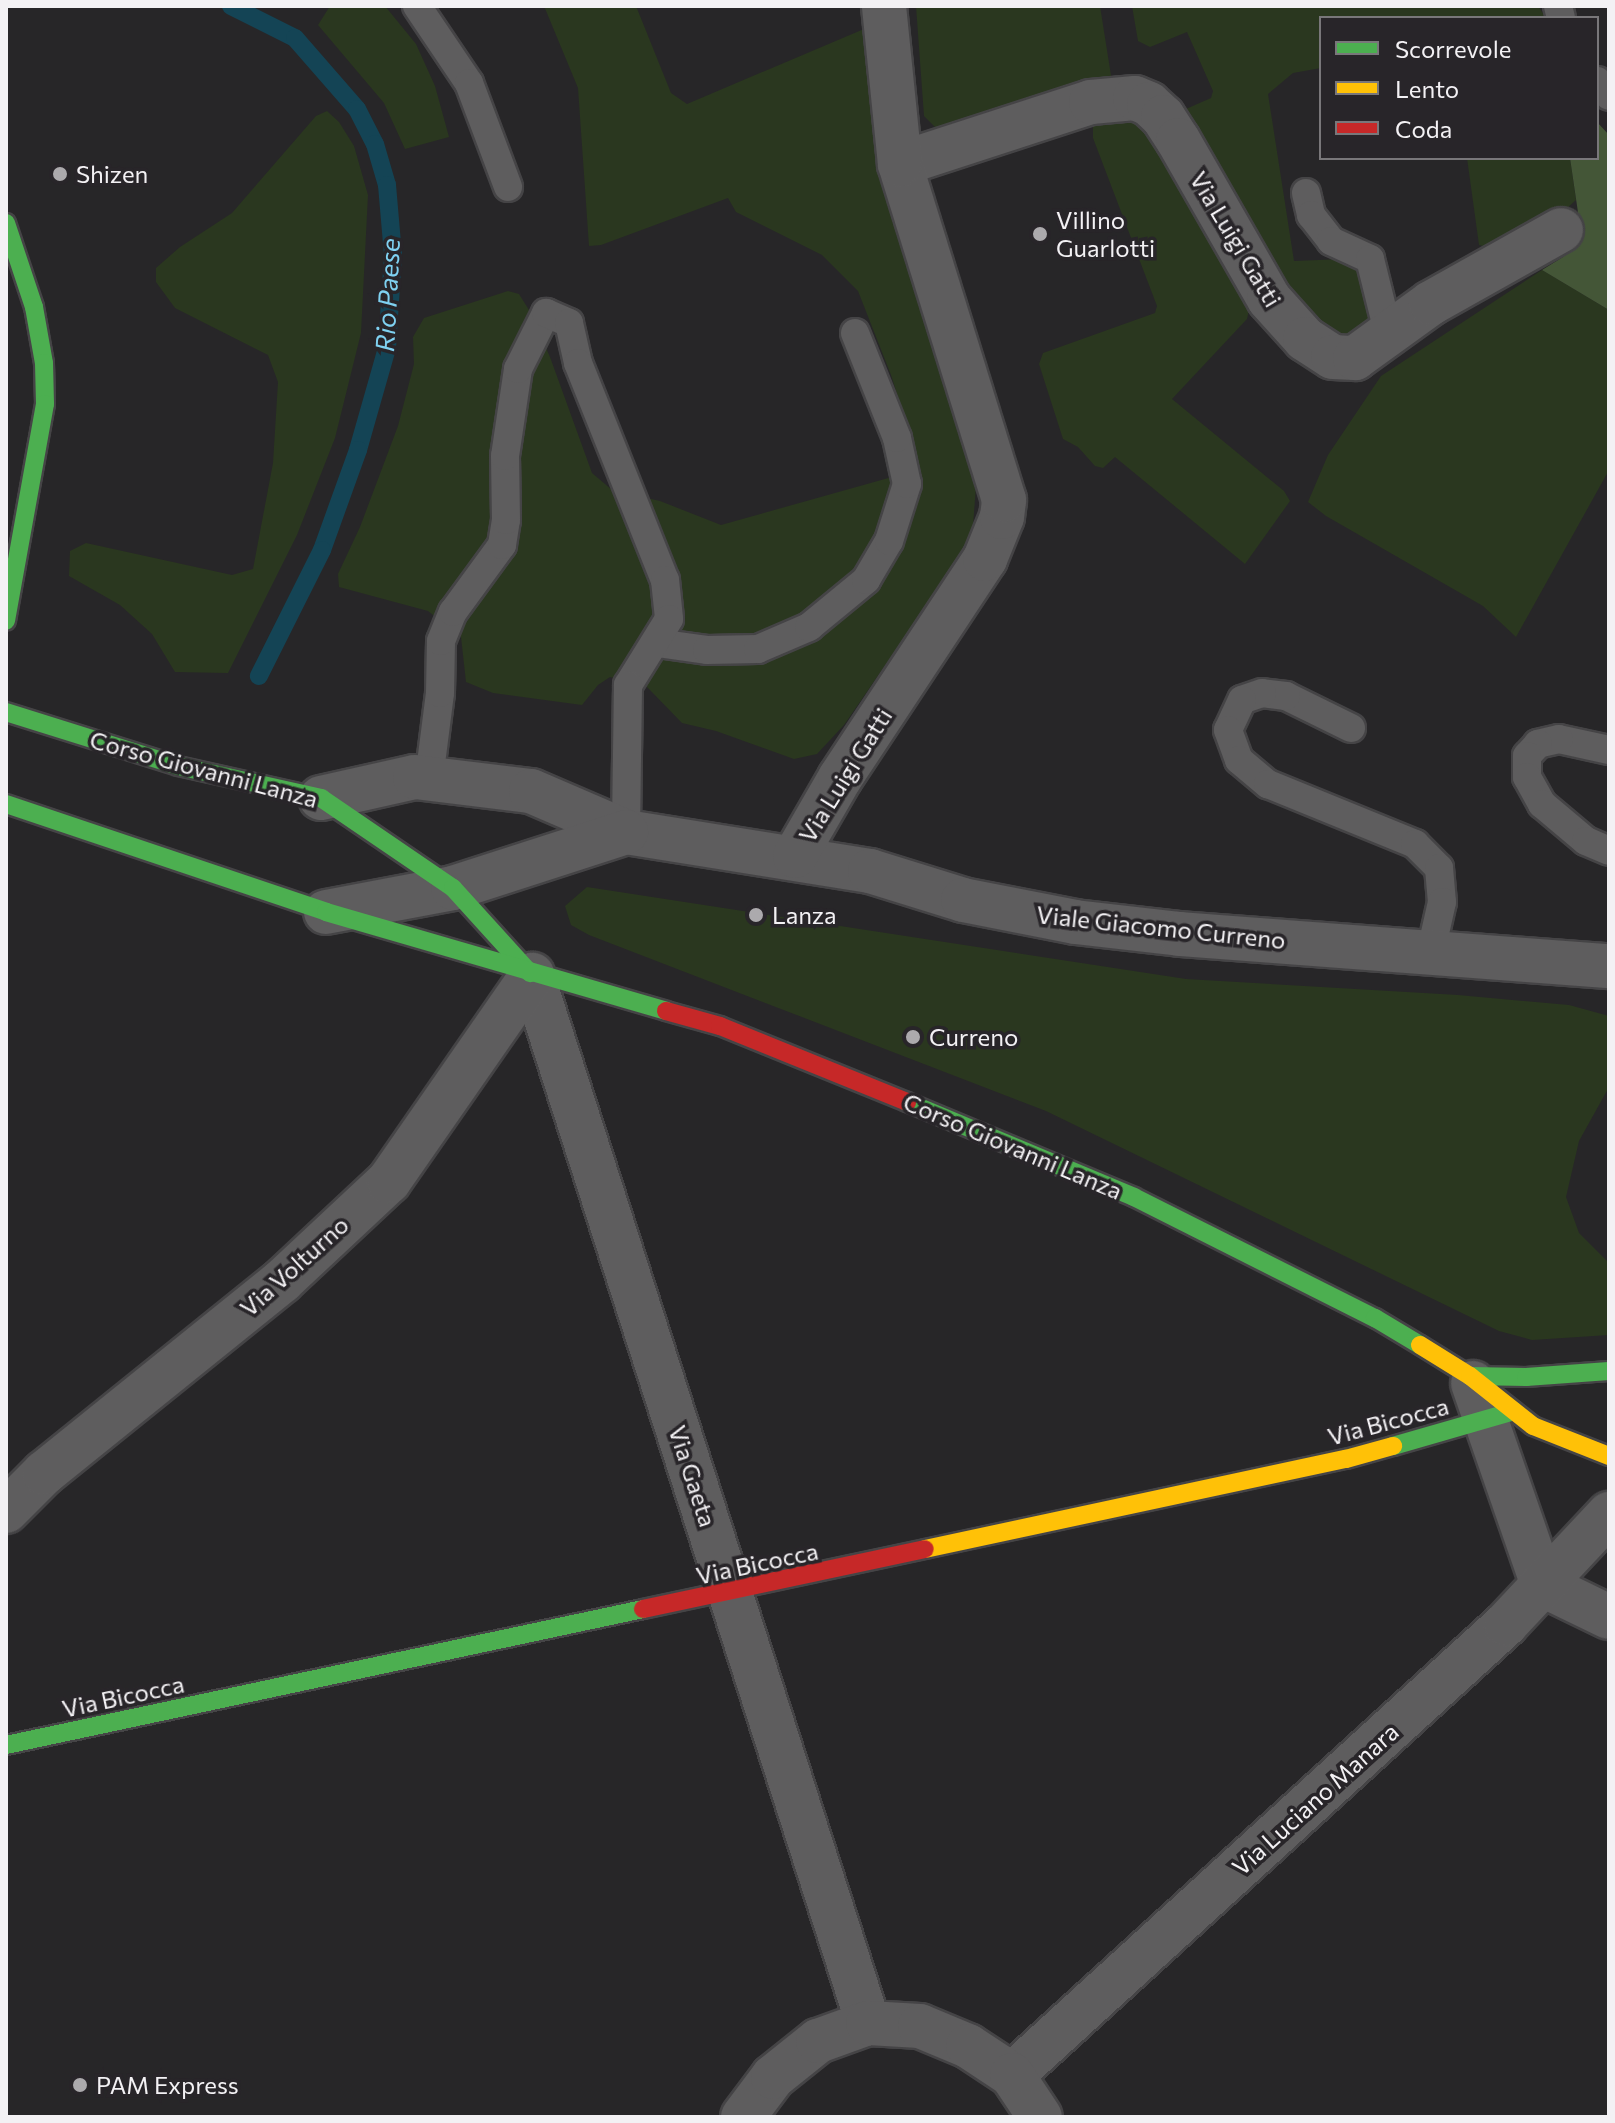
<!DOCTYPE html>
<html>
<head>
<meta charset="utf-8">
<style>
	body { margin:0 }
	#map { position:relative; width:1615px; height:2123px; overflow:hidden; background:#272628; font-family:Commissioner,sans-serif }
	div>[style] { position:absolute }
	.green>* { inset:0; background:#2a371f }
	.forest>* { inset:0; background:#445637 }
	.stream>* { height:18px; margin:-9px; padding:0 9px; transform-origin:9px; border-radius:9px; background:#144455 }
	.roads { filter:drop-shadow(2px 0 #454446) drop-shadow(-2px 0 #454446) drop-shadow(0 2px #454446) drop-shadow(0 -2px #454446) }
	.lane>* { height:28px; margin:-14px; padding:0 14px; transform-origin:14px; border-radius:14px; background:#5e5d5e }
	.street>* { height:44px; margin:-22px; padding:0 22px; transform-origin:22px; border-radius:22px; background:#5e5d5e }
	.fast>* { height:18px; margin:-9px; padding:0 9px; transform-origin:9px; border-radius:9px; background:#4caf50 }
	.slow>* { height:18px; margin:-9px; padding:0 9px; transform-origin:9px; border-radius:9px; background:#ffc107 }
	.jam>* { height:18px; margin:-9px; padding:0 9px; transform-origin:9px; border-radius:9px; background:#c62828 }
	.dots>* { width:22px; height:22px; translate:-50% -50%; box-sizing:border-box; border:4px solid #282529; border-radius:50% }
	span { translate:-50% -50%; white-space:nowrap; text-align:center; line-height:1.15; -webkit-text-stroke:7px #282529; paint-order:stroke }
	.poi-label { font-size:24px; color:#f3f1f4 }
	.left { translate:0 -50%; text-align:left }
	.street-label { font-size:24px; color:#f3f1f4 }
	.water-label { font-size:26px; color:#7fd1f1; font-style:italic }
	.frame { position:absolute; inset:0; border:8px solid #f3f1f4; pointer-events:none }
	.legend { position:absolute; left:1319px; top:16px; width:280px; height:144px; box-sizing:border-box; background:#282529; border:2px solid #79777a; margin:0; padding:10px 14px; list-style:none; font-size:24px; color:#f3f1f4 }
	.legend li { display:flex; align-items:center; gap:16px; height:40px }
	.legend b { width:40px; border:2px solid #79777a }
</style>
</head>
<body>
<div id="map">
	<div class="green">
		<i style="clip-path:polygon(330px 6px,385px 6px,416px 44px,435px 86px,449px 137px,405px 149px,384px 103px,318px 25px)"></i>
		<i style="clip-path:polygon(544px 6px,636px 6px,671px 93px,687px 104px,864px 29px,877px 155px,976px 486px,972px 539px,844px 725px,817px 754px,794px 759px,716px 731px,682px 723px,647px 687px,610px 677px,598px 685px,582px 705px,493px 693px,466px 682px,461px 637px,428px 611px,339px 587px,338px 574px,360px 527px,398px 426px,414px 364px,413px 337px,424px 318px,508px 291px,519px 294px,529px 310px,550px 357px,592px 473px,612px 490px,660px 501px,721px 525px,892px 477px,914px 464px,915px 450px,891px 375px,858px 291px,822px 255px,736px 212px,728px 198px,601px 245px,589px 246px,578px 88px)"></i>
		<i style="clip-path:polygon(916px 6px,1100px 6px,1113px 88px,937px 129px,924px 116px)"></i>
		<i style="clip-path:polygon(1132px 6px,1538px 6px,1546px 18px,1321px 18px,1321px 68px,1293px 73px,1268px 94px,1294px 261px,1344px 259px,1356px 263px,1376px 317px,1355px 336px,1332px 337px,1292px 309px,1179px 112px,1211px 98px,1213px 91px,1187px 32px,1150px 47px,1138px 41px)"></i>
		<i style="clip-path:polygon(327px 111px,339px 122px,354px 146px,368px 195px,361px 333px,335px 438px,297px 535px,228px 673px,175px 672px,152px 634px,120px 605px,69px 576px,70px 551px,86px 543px,232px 575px,253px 569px,273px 463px,278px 382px,268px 355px,175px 308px,156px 282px,156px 268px,180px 247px,232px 213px,316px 116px)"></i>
		<i style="clip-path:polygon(1111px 119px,1135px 122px,1155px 138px,1249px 310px,1247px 319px,1172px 399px,1284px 491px,1290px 501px,1245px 564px,1115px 457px,1103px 468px,1095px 466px,1078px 447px,1063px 439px,1039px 364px,1043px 353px,1155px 313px,1157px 306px,1093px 138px,1093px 124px)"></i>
		<i style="clip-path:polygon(1467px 158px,1570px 158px,1576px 200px,1565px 210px,1487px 247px,1479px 245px)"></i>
		<i style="clip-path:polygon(1542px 270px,1609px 310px,1609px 470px,1516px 637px,1483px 606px,1326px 516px,1308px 502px,1328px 455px,1381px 376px)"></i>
		<i style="clip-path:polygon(587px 887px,1186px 979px,1458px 995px,1569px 1005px,1609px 1016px,1609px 1087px,1579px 1141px,1566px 1197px,1579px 1233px,1609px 1263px,1609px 1335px,1532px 1340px,1499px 1331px,1046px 1111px,589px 935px,571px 925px,565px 906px)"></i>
	</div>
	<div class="forest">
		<i style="clip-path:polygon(1597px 122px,1609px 135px,1609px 310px,1542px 270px,1563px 257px,1577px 240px,1580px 226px,1570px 158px,1597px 158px)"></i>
	</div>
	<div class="stream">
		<i style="left:231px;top:6px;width:72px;rotate:26.6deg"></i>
		<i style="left:295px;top:38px;width:94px;rotate:48.9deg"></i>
		<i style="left:357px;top:109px;width:39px;rotate:63deg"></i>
		<i style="left:375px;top:144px;width:43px;rotate:73.7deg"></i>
		<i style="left:387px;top:185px;width:70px;rotate:85.1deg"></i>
		<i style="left:393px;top:255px;width:93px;rotate:93.7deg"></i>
		<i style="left:387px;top:348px;width:106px;rotate:105.9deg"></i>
		<i style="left:358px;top:450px;width:106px;rotate:109.8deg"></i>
		<i style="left:322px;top:550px;width:141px;rotate:116.6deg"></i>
	</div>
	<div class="roads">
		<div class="lane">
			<i style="left:417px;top:6px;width:93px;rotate:56deg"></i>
			<i style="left:469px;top:83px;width:111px;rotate:69.4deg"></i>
			<i style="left:1558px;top:6px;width:12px;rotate:76deg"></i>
			<i style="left:1597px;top:81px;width:19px;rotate:51deg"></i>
			<i style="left:1306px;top:193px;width:23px;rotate:77deg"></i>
			<i style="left:1311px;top:215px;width:33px;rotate:52deg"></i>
			<i style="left:1331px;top:241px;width:43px;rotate:24.8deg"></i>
			<i style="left:1370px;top:259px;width:79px;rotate:76.1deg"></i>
			<i style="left:657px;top:643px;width:50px;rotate:8deg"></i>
			<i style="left:707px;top:650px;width:51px;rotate:-1.1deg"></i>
			<i style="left:758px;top:649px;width:56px;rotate:-23.3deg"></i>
			<i style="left:809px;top:627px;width:74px;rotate:-39.5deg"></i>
			<i style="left:866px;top:580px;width:45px;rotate:-59.5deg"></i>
			<i style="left:889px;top:541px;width:60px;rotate:-72.5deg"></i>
			<i style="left:907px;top:484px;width:47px;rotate:-102.3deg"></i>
			<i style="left:897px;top:438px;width:113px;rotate:-111.8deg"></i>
			<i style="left:1351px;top:728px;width:72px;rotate:-153.8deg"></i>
			<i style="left:1286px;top:696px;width:24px;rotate:-173deg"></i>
			<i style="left:1262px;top:693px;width:21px;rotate:161deg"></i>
			<i style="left:1242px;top:700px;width:33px;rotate:115deg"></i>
			<i style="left:1228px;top:730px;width:32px;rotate:70deg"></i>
			<i style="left:1239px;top:760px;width:38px;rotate:40deg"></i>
			<i style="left:1268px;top:784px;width:159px;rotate:22.2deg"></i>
			<i style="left:1415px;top:844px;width:34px;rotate:45deg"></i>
			<i style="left:1439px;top:868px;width:34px;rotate:85deg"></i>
			<i style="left:1442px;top:902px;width:50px;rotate:102.7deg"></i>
			<i style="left:1609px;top:750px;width:51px;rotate:-167.6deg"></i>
			<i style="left:1559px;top:739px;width:22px;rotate:167deg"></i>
			<i style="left:1538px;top:744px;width:16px;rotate:133deg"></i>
			<i style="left:1527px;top:756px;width:21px;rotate:90deg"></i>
			<i style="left:1527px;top:777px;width:31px;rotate:61deg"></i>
			<i style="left:1542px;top:804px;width:57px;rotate:40.1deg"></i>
			<i style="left:1586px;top:841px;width:25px;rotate:23deg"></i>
			<i style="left:429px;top:779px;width:87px;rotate:-82.7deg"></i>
			<i style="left:440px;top:693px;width:52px;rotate:-88.9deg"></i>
			<i style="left:441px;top:641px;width:31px;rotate:-68deg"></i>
			<i style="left:453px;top:612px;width:83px;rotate:-53.8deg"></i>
			<i style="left:502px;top:545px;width:25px;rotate:-81deg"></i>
			<i style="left:506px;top:520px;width:64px;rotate:-90.9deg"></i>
			<i style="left:505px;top:456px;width:88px;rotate:-81.5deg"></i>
			<i style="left:518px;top:369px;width:63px;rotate:-63.4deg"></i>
			<i style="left:546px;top:313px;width:25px;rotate:23deg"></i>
			<i style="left:569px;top:323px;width:41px;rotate:77.3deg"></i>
			<i style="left:578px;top:363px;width:234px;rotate:68.2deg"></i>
			<i style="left:665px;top:580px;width:39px;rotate:84deg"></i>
			<i style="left:669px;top:619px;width:78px;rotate:121.8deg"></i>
			<i style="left:628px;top:685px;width:147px;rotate:90.8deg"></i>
		</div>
		<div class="street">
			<i style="left:900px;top:164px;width:201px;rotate:-18deg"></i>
			<i style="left:1091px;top:102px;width:44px;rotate:-5.2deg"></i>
			<i style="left:1135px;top:98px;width:15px;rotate:23deg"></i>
			<i style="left:1149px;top:104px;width:19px;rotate:43deg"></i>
			<i style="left:1163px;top:117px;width:27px;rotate:57deg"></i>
			<i style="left:1178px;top:140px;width:183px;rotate:60.2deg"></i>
			<i style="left:1269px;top:299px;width:54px;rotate:48deg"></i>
			<i style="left:1305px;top:339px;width:33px;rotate:33deg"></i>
			<i style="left:1333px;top:357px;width:22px;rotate:3deg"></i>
			<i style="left:1355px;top:358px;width:94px;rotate:-35.9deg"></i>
			<i style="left:1431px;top:303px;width:149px;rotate:-29.3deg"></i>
			<i style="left:321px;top:798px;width:96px;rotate:-12.6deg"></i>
			<i style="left:415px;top:777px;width:117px;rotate:6.9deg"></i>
			<i style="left:531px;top:791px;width:103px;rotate:23.3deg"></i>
			<i style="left:626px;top:832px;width:247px;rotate:9.1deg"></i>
			<i style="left:870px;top:871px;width:97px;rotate:17.3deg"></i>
			<i style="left:963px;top:900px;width:114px;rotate:11.1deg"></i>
			<i style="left:1075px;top:922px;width:106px;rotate:6.5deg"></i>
			<i style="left:1180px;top:934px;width:430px;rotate:4.3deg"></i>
			<i style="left:795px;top:856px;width:90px;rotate:-60deg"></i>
			<i style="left:840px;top:778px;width:263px;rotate:-56.5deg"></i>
			<i style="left:985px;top:559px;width:45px;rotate:-68deg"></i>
			<i style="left:1002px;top:517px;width:17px;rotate:-83deg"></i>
			<i style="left:1004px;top:500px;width:352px;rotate:-107.2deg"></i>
			<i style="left:900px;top:164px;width:159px;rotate:-95.8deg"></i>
			<i style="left:326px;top:912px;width:129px;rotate:-10.7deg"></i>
			<i style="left:453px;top:888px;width:182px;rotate:-17.9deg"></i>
			<i style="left:532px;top:975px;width:1101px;rotate:72.22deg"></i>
			<i style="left:1473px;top:1383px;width:214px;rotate:70.9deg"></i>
			<i style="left:6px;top:1511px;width:54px;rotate:-45deg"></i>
			<i style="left:44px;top:1473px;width:306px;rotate:-38.9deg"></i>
			<i style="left:282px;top:1281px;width:146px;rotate:-43.1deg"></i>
			<i style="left:389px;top:1181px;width:251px;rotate:-55.2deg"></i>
			<i style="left:1543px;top:1585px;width:73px;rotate:25.9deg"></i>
			<i style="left:1012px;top:2075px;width:669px;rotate:-42.39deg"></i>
			<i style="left:1506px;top:1624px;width:151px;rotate:-46.9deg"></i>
			<i style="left:743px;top:2117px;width:50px;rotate:-53.1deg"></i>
			<i style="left:773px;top:2077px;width:58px;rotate:-38.7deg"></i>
			<i style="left:818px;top:2041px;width:53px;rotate:-19.8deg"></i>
			<i style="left:868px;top:2023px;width:52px;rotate:3.3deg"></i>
			<i style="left:920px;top:2026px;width:52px;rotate:22.6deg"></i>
			<i style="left:968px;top:2046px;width:53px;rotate:33.4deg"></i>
			<i style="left:1012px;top:2075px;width:50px;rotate:56.3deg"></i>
		</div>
		<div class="fast">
			<i style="left:6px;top:223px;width:89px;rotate:71.6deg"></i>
			<i style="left:34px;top:307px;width:57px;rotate:79.9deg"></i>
			<i style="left:44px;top:363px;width:41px;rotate:88.6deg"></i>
			<i style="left:45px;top:404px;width:220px;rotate:100.2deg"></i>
			<i style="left:6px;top:712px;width:180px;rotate:17.4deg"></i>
			<i style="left:178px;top:766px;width:147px;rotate:12.6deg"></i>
			<i style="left:321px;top:798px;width:160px;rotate:34.3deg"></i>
			<i style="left:453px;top:888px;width:115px;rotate:47.8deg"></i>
			<i style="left:6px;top:804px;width:338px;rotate:18.6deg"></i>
			<i style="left:326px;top:912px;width:354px;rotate:16.2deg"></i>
			<i style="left:907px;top:1102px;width:246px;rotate:22.7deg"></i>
			<i style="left:1134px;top:1197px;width:270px;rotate:26.7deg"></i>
			<i style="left:1375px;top:1318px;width:52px;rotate:31deg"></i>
			<i style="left:1470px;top:1376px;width:56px;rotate:1deg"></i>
			<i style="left:1526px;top:1377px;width:83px;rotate:-4.1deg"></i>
			<i style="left:1393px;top:1446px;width:126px;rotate:-16.1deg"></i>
			<i style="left:6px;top:1745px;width:651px;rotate:-12.05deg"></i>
		</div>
		<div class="slow">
			<i style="left:1420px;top:1345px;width:59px;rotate:31.8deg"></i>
			<i style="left:1470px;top:1376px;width:80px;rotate:38.4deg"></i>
			<i style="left:1533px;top:1426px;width:82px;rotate:21.5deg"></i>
			<i style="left:925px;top:1549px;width:431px;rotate:-12.1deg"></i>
			<i style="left:1346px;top:1459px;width:49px;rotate:-15.5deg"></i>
		</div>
		<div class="jam">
			<i style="left:666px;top:1011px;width:56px;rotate:15.5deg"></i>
			<i style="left:720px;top:1026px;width:202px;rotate:22.1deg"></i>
			<i style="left:643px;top:1609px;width:288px;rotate:-12deg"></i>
		</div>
	</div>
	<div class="dots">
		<i style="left:60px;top:174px;background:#acaaad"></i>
		<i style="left:1040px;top:234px;background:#acaaad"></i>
		<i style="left:756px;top:915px;background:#acaaad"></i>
		<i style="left:913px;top:1037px;background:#acaaad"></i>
		<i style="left:80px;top:2085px;background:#acaaad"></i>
	</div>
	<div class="poi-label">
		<span class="left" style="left:76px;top:174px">Shizen</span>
		<span class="left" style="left:1056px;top:234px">Villino<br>Guarlotti</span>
		<span class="left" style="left:772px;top:915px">Lanza</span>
		<span class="left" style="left:929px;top:1037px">Curreno</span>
		<span class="left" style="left:96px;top:2085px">PAM Express</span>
	</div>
	<div class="street-label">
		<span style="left:1236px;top:239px;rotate:59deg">Via Luigi Gatti</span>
		<span style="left:204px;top:769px;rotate:15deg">Corso Giovanni Lanza</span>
		<span style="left:845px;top:775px;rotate:-58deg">Via Luigi Gatti</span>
		<span style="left:1161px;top:927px;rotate:6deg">Viale Giacomo Curreno</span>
		<span style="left:1013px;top:1146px;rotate:23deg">Corso Giovanni Lanza</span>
		<span style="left:294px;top:1266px;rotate:-42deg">Via Volturno</span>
		<span style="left:1388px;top:1421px;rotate:-15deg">Via Bicocca</span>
		<span style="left:693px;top:1476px;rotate:72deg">Via Gaeta</span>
		<span style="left:757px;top:1563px;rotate:-12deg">Via Bicocca</span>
		<span style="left:123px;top:1696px;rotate:-12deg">Via Bicocca</span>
		<span style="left:1315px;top:1799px;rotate:-42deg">Via Luciano Manara</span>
	</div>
	<div class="water-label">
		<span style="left:387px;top:295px;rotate:-87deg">Rio Paese</span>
	</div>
	<div class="frame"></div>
	<ul class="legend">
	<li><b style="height:10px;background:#4caf50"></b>Scorrevole</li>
	<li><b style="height:10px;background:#ffc107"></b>Lento</li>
	<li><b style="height:10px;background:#c62828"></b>Coda</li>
	</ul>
</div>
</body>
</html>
